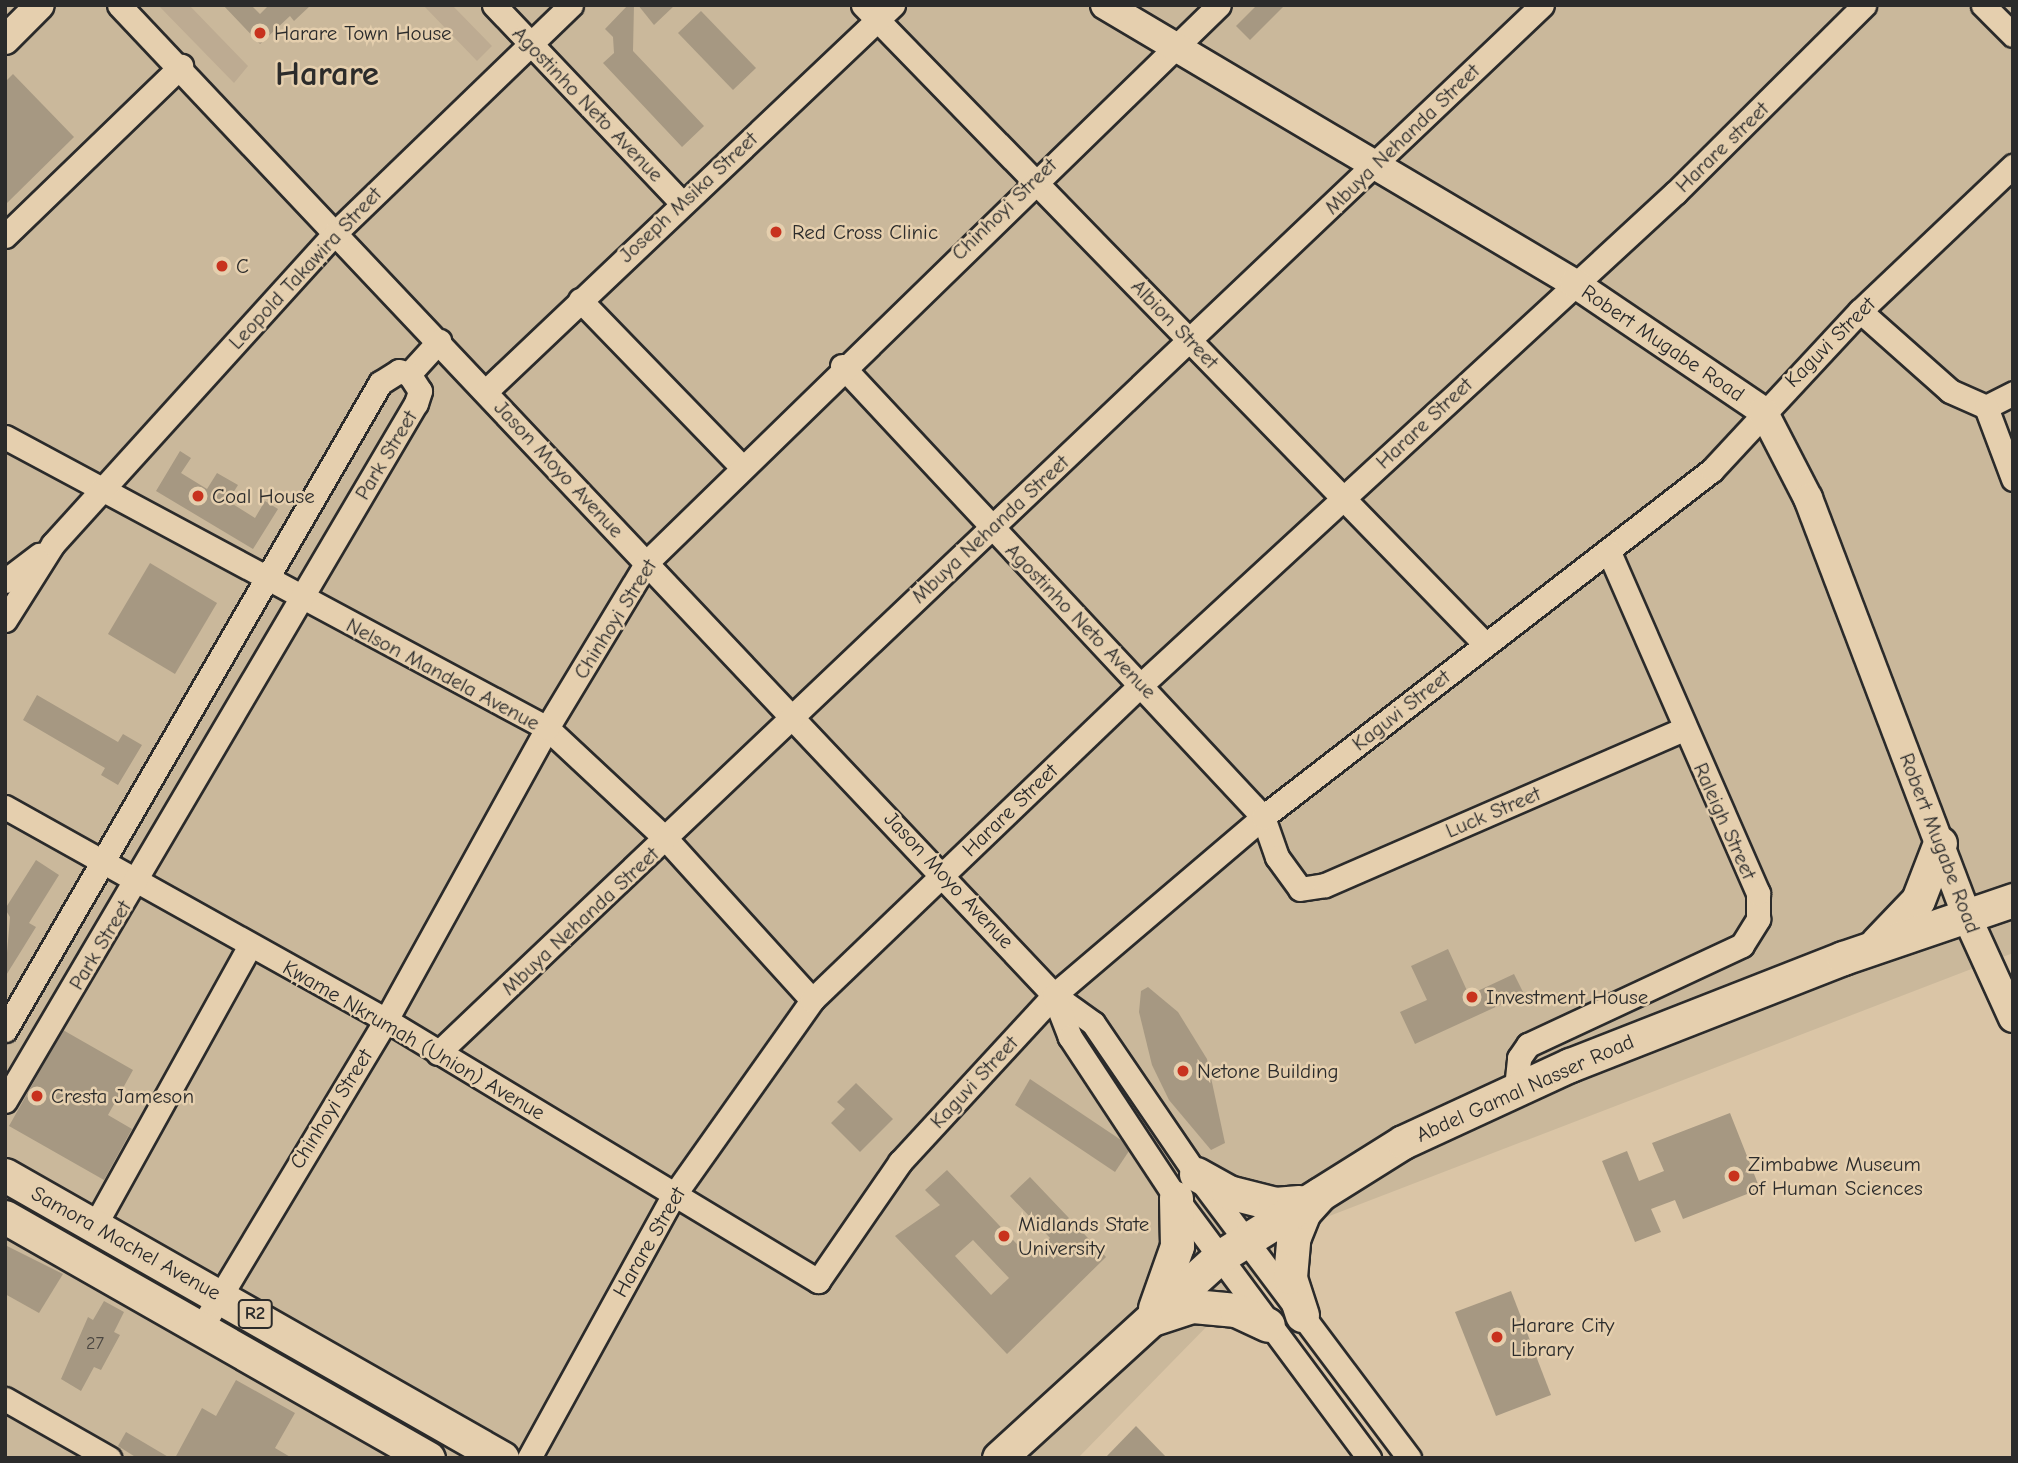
<!DOCTYPE html>
<html>
<head>
<meta charset="utf-8">
<style>
	body { margin:0 }
	#map { position:relative; width:2018px; height:1463px; overflow:hidden; background:#dac5a6; font-family:"Comic Neue",sans-serif }
	div>[style] { position:absolute }
	.built>* { inset:0; background:#cab89b }
	.green>* { inset:0; background:#bdab92 }
	.building>* { inset:0; background:#a69882 }
	.roads { filter:drop-shadow(2px 0 #2b2b2b) drop-shadow(-2px 0 #2b2b2b) drop-shadow(0 2px #2b2b2b) drop-shadow(0 -2px #2b2b2b) }
	.minor>* { height:23px; margin:-11.5px; padding:0 11.5px; transform-origin:11.5px; border-radius:11.5px; background:#e5cfae }
	.major>* { height:28px; margin:-14px; padding:0 14px; transform-origin:14px; border-radius:14px; background:#e5cfae }
	.highway>* { height:33px; margin:-16.5px; padding:0 16.5px; transform-origin:16.5px; border-radius:16.5px; background:#e5cfae }
	.dots>* { width:19px; height:19px; translate:-50% -50%; box-sizing:border-box; border:4px solid #e5cfae; border-radius:50% }
	span { translate:-50% -50%; white-space:nowrap; text-align:center; line-height:1.15; -webkit-text-stroke:5px #e5cfae; paint-order:stroke }
	.number-label { font-size:18px; color:#4a4641 }
	.number-label span { -webkit-text-stroke-width:0 }
	.shield-label span { padding:2px 5px; background:#e5cfae; border:2px solid; border-radius:5px; -webkit-text-stroke-width:0 }
	.shield-label { font-size:19px; color:#2b2b2b; font-weight:700 }
	.poi-label { font-size:21px; color:#2b2b2b }
	.left { translate:0 -50%; text-align:left }
	.street-label { font-size:21px; color:#2b2b2b }
	.town-label { font-size:35px; color:#2b2b2b; font-weight:700 }
	.frame { position:absolute; inset:0; border:7px solid #2b2b2b; pointer-events:none }
</style>
</head>
<body>
<div id="map">
	<div class="built">
		<i style="clip-path:polygon(5px 5px,2013px 5px,2013px 953px,1306px 1225px,1078px 1458px,5px 1458px)"></i>
	</div>
	<div class="green">
		<i style="clip-path:polygon(158px 5px,189px 5px,248px 66px,234px 83px)"></i>
		<i style="clip-path:polygon(423px 5px,452px 5px,492px 46px,477px 61px)"></i>
	</div>
	<div class="building">
		<i style="clip-path:polygon(223px 5px,251px 5px,260px 14px,269px 5px,311px 5px,294px 21px,290px 16px,260px 44px)"></i>
		<i style="clip-path:polygon(628px 5px,634px 5px,633px 51px,704px 126px,682px 147px,603px 63px,614px 53px,613px 37px,605px 29px)"></i>
		<i style="clip-path:polygon(638px 5px,675px 5px,654px 25px)"></i>
		<i style="clip-path:polygon(1257px 5px,1285px 5px,1250px 40px,1236px 26px)"></i>
		<i style="clip-path:polygon(701px 11px,756px 68px,733px 90px,678px 33px)"></i>
		<i style="clip-path:polygon(13px 74px,74px 137px,5px 205px,5px 82px)"></i>
		<i style="clip-path:polygon(180px 451px,191px 458px,181px 473px,207px 489px,217px 473px,238px 485px,228px 501px,255px 518px,265px 501px,278px 509px,253px 549px,156px 491px)"></i>
		<i style="clip-path:polygon(150px 563px,217px 603px,175px 674px,108px 634px)"></i>
		<i style="clip-path:polygon(37px 695px,118px 742px,123px 734px,142px 745px,118px 785px,101px 775px,105px 768px,23px 720px)"></i>
		<i style="clip-path:polygon(36px 860px,59px 875px,29px 923px,36px 927px,5px 977px,10px 917px,5px 909px)"></i>
		<i style="clip-path:polygon(1448px 949px,1469px 995px,1514px 974px,1524px 994px,1415px 1044px,1400px 1012px,1427px 1000px,1411px 966px)"></i>
		<i style="clip-path:polygon(1148px 987px,1178px 1012px,1207px 1059px,1225px 1143px,1211px 1150px,1169px 1100px,1152px 1065px,1139px 1012px,1141px 991px)"></i>
		<i style="clip-path:polygon(63px 1030px,133px 1070px,108px 1115px,132px 1129px,104px 1180px,9px 1126px)"></i>
		<i style="clip-path:polygon(1030px 1079px,1121px 1140px,1129px 1151px,1115px 1172px,1015px 1105px)"></i>
		<i style="clip-path:polygon(856px 1083px,893px 1119px,860px 1152px,831px 1123px,845px 1109px,837px 1102px)"></i>
		<i style="clip-path:polygon(1730px 1113px,1760px 1189px,1683px 1219px,1675px 1200px,1651px 1209px,1661px 1232px,1635px 1242px,1602px 1161px,1627px 1151px,1639px 1181px,1664px 1171px,1652px 1143px)"></i>
		<i style="clip-path:polygon(evenodd,947px 1170px,1029px 1257px,1050px 1238px,1010px 1196px,1030px 1177px,1106px 1257px,1007px 1354px,895px 1236px,940px 1205px,925px 1190px,947px 1170px,973px 1240px,1009px 1278px,991px 1295px,955px 1256px,973px 1240px)"></i>
		<i style="clip-path:polygon(5px 1245px,63px 1274px,39px 1313px,5px 1294px)"></i>
		<i style="clip-path:polygon(1511px 1291px,1551px 1395px,1496px 1416px,1455px 1312px)"></i>
		<i style="clip-path:polygon(104px 1301px,124px 1312px,114px 1332px,120px 1335px,101px 1370px,94px 1367px,81px 1391px,61px 1379px,88px 1317px,93px 1320px)"></i>
		<i style="clip-path:polygon(236px 1380px,295px 1413px,275px 1448px,292px 1458px,175px 1458px,202px 1408px,216px 1416px)"></i>
		<i style="clip-path:polygon(1136px 1426px,1167px 1458px,1105px 1458px)"></i>
		<i style="clip-path:polygon(126px 1432px,170px 1458px,137px 1458px,118px 1446px)"></i>
	</div>
	<div class="roads">
		<div class="minor">
			<i style="left:119px;top:5px;width:1362px;rotate:46.64deg"></i>
			<i style="left:1054px;top:995px;width:48px;rotate:35.7deg"></i>
			<i style="left:1093px;top:1023px;width:183px;rotate:55.7deg"></i>
			<i style="left:1196px;top:1174px;width:355px;rotate:53.1deg"></i>
			<i style="left:494px;top:5px;width:272px;rotate:46.5deg"></i>
			<i style="left:863px;top:5px;width:892px;rotate:45.77deg"></i>
			<i style="left:1983px;top:5px;width:42px;rotate:45deg"></i>
			<i style="left:5px;top:236px;width:245px;rotate:-44deg"></i>
			<i style="left:580px;top:300px;width:233px;rotate:45.9deg"></i>
			<i style="left:1860px;top:311px;width:120px;rotate:41.6deg"></i>
			<i style="left:1950px;top:391px;width:39px;rotate:24deg"></i>
			<i style="left:1986px;top:407px;width:30px;rotate:-27deg"></i>
			<i style="left:842px;top:366px;width:617px;rotate:46.97deg"></i>
			<i style="left:1263px;top:817px;width:42px;rotate:70.7deg"></i>
			<i style="left:1277px;top:857px;width:39px;rotate:54deg"></i>
			<i style="left:1300px;top:889px;width:25px;rotate:-9deg"></i>
			<i style="left:1325px;top:885px;width:391px;rotate:-23.5deg"></i>
			<i style="left:409px;top:374px;width:45px;rotate:-47.7deg"></i>
			<i style="left:486px;top:391px;width:561px;rotate:-43.48deg"></i>
			<i style="left:1986px;top:407px;width:77px;rotate:69.4deg"></i>
			<i style="left:5px;top:437px;width:615px;rotate:28.23deg"></i>
			<i style="left:547px;top:728px;width:164px;rotate:43deg"></i>
			<i style="left:667px;top:840px;width:216px;rotate:47.8deg"></i>
			<i style="left:5px;top:581px;width:43px;rotate:-37.4deg"></i>
			<i style="left:5px;top:620px;width:90px;rotate:-57.7deg"></i>
			<i style="left:53px;top:544px;width:423px;rotate:-47.8deg"></i>
			<i style="left:337px;top:231px;width:325px;rotate:-44deg"></i>
			<i style="left:5px;top:807px;width:436px;rotate:29.2deg"></i>
			<i style="left:386px;top:1020px;width:505px;rotate:31.14deg"></i>
			<i style="left:818px;top:1281px;width:145px;rotate:-55.4deg"></i>
			<i style="left:900px;top:1162px;width:227px;rotate:-47.3deg"></i>
			<i style="left:1054px;top:995px;width:275px;rotate:-40.4deg"></i>
			<i style="left:1263px;top:817px;width:567px;rotate:-37.7deg"></i>
			<i style="left:1712px;top:470px;width:217px;rotate:-47.1deg"></i>
			<i style="left:1860px;top:311px;width:211px;rotate:-43.5deg"></i>
			<i style="left:1054px;top:996px;width:44px;rotate:68.7deg"></i>
			<i style="left:1070px;top:1037px;width:193px;rotate:56.6deg"></i>
			<i style="left:1176px;top:1198px;width:324px;rotate:53.4deg"></i>
			<i style="left:5px;top:1030px;width:748px;rotate:-59.9deg"></i>
			<i style="left:380px;top:383px;width:22px;rotate:-32deg"></i>
			<i style="left:399px;top:371px;width:10px;rotate:17deg"></i>
			<i style="left:409px;top:374px;width:20px;rotate:57deg"></i>
			<i style="left:420px;top:391px;width:13px;rotate:108deg"></i>
			<i style="left:416px;top:403px;width:810px;rotate:120.49deg"></i>
			<i style="left:438px;top:1053px;width:1522px;rotate:-43.51deg"></i>
			<i style="left:1516px;top:1088px;width:30px;rotate:-84deg"></i>
			<i style="left:1519px;top:1058px;width:16px;rotate:-55deg"></i>
			<i style="left:1528px;top:1045px;width:236px;rotate:-25deg"></i>
			<i style="left:1742px;top:945px;width:31px;rotate:-58deg"></i>
			<i style="left:1758px;top:919px;width:26px;rotate:-90deg"></i>
			<i style="left:1758px;top:893px;width:372px;rotate:-113.6deg"></i>
			<i style="left:95px;top:1225px;width:320px;rotate:-61deg"></i>
			<i style="left:201px;top:1328px;width:359px;rotate:-59deg"></i>
			<i style="left:386px;top:1020px;width:333px;rotate:-61.1deg"></i>
			<i style="left:547px;top:728px;width:194px;rotate:-58.9deg"></i>
			<i style="left:647px;top:562px;width:798px;rotate:-44.24deg"></i>
			<i style="left:5px;top:1399px;width:120px;rotate:29.6deg"></i>
			<i style="left:529px;top:1458px;width:297px;rotate:-61.2deg"></i>
			<i style="left:672px;top:1198px;width:242px;rotate:-54.7deg"></i>
			<i style="left:812px;top:1000px;width:457px;rotate:-43.8deg"></i>
			<i style="left:1142px;top:684px;width:726px;rotate:-42.66deg"></i>
			<i style="left:1676px;top:192px;width:265px;rotate:-44.8deg"></i>
		</div>
		<div class="major">
			<i style="left:1105px;top:5px;width:545px;rotate:30.66deg"></i>
			<i style="left:1574px;top:283px;width:228px;rotate:34.1deg"></i>
			<i style="left:1763px;top:411px;width:98px;rotate:62.7deg"></i>
			<i style="left:1808px;top:498px;width:446px;rotate:69.2deg"></i>
			<i style="left:1966px;top:915px;width:113px;rotate:65.5deg"></i>
			<i style="left:5px;top:40px;width:49px;rotate:-45deg"></i>
		</div>
		<div class="highway">
			<i style="left:1877px;top:943px;width:59px;rotate:-46.4deg"></i>
			<i style="left:1918px;top:900px;width:61px;rotate:-68.9deg"></i>
			<i style="left:1196px;top:1174px;width:37px;rotate:29deg"></i>
			<i style="left:1228px;top:1192px;width:49px;rotate:14.3deg"></i>
			<i style="left:1275px;top:1204px;width:24px;rotate:-5deg"></i>
			<i style="left:5px;top:1175px;width:572px;rotate:29.66deg"></i>
			<i style="left:5px;top:1217px;width:487px;rotate:29.7deg"></i>
			<i style="left:1155px;top:1308px;width:66px;rotate:-70.5deg"></i>
			<i style="left:1177px;top:1246px;width:48px;rotate:-91.2deg"></i>
			<i style="left:1302px;top:1315px;width:40px;rotate:-108deg"></i>
			<i style="left:1290px;top:1277px;width:38px;rotate:-85deg"></i>
			<i style="left:1293px;top:1239px;width:29px;rotate:-68deg"></i>
			<i style="left:1304px;top:1212px;width:24px;rotate:-48deg"></i>
			<i style="left:1155px;top:1318px;width:40px;rotate:-18deg"></i>
			<i style="left:1193px;top:1306px;width:43px;rotate:5.3deg"></i>
			<i style="left:1236px;top:1310px;width:35px;rotate:25deg"></i>
			<i style="left:999px;top:1458px;width:297px;rotate:-42.4deg"></i>
			<i style="left:1218px;top:1258px;width:218px;rotate:-32.1deg"></i>
			<i style="left:1403px;top:1142px;width:184px;rotate:-24.8deg"></i>
			<i style="left:1570px;top:1065px;width:293px;rotate:-21.4deg"></i>
			<i style="left:1843px;top:958px;width:180px;rotate:-18.8deg"></i>
		</div>
	</div>
	<div class="dots">
		<i style="left:260px;top:33px;background:#c8321e"></i>
		<i style="left:776px;top:232px;background:#c8321e"></i>
		<i style="left:222px;top:266px;background:#c8321e"></i>
		<i style="left:198px;top:496px;background:#c8321e"></i>
		<i style="left:1472px;top:997px;background:#c8321e"></i>
		<i style="left:1183px;top:1071px;background:#c8321e"></i>
		<i style="left:37px;top:1096px;background:#c8321e"></i>
		<i style="left:1734px;top:1176px;background:#c8321e"></i>
		<i style="left:1004px;top:1236px;background:#c8321e"></i>
		<i style="left:1497px;top:1337px;background:#c8321e"></i>
	</div>
	<div class="number-label">
		<span style="left:95px;top:1344px">27</span>
	</div>
	<div class="shield-label">
		<span style="left:255px;top:1314px">R2</span>
	</div>
	<div class="poi-label">
		<span class="left" style="left:274px;top:33px">Harare Town House</span>
		<span class="left" style="left:792px;top:232px">Red Cross Clinic</span>
		<span class="left" style="left:236px;top:266px">C</span>
		<span class="left" style="left:212px;top:496px">Coal House</span>
		<span class="left" style="left:1486px;top:997px">Investment House</span>
		<span class="left" style="left:1197px;top:1071px">Netone Building</span>
		<span class="left" style="left:51px;top:1096px">Cresta Jameson</span>
		<span class="left" style="left:1748px;top:1176px">Zimbabwe Museum<br>of Human Sciences</span>
		<span class="left" style="left:1018px;top:1236px">Midlands State<br>University</span>
		<span class="left" style="left:1511px;top:1337px">Harare City<br>Library</span>
	</div>
	<div class="street-label">
		<span style="left:588px;top:104px;rotate:46deg">Agostinho Neto Avenue</span>
		<span style="left:1402px;top:139px;rotate:-44deg">Mbuya Nehanda Street</span>
		<span style="left:1722px;top:147px;rotate:-44deg">Harare street</span>
		<span style="left:688px;top:197px;rotate:-43deg">Joseph Msika Street</span>
		<span style="left:1004px;top:209px;rotate:-44deg">Chinhoyi Street</span>
		<span style="left:305px;top:268px;rotate:-47deg">Leopold Takawira Street</span>
		<span style="left:1175px;top:324px;rotate:46deg">Albion Street</span>
		<span style="left:1830px;top:342px;rotate:-45deg">Kaguvi Street</span>
		<span style="left:1663px;top:343px;rotate:34deg">Robert Mugabe Road</span>
		<span style="left:1424px;top:423px;rotate:-43deg">Harare Street</span>
		<span style="left:386px;top:455px;rotate:-59deg">Park Street</span>
		<span style="left:559px;top:469px;rotate:47deg">Jason Moyo Avenue</span>
		<span style="left:990px;top:529px;rotate:-43deg">Mbuya Nehanda Street</span>
		<span style="left:615px;top:619px;rotate:-58deg">Chinhoyi Street</span>
		<span style="left:1081px;top:621px;rotate:46deg">Agostinho Neto Avenue</span>
		<span style="left:443px;top:674px;rotate:28deg">Nelson Mandela Avenue</span>
		<span style="left:1401px;top:710px;rotate:-38deg">Kaguvi Street</span>
		<span style="left:1010px;top:810px;rotate:-44deg">Harare Street</span>
		<span style="left:1493px;top:812px;rotate:-23deg">Luck Street</span>
		<span style="left:1725px;top:821px;rotate:66deg">Raleigh Street</span>
		<span style="left:1940px;top:843px;rotate:69deg">Robert Mugabe Road</span>
		<span style="left:949px;top:880px;rotate:47deg">Jason Moyo Avenue</span>
		<span style="left:580px;top:921px;rotate:-43deg">Mbuya Nehanda Street</span>
		<span style="left:100px;top:945px;rotate:-59deg">Park Street</span>
		<span style="left:414px;top:1040px;rotate:30deg">Kwame Nkrumah (Union) Avenue</span>
		<span style="left:974px;top:1082px;rotate:-47deg">Kaguvi Street</span>
		<span style="left:1525px;top:1088px;rotate:-24deg">Abdel Gamal Nasser Road</span>
		<span style="left:331px;top:1109px;rotate:-58deg">Chinhoyi Street</span>
		<span style="left:649px;top:1242px;rotate:-60deg">Harare Street</span>
		<span style="left:126px;top:1243px;rotate:29deg">Samora Machel Avenue</span>
	</div>
	<div class="town-label">
		<span style="left:327px;top:74px">Harare</span>
	</div>
	<div class="frame"></div>
</div>
</body>
</html>
